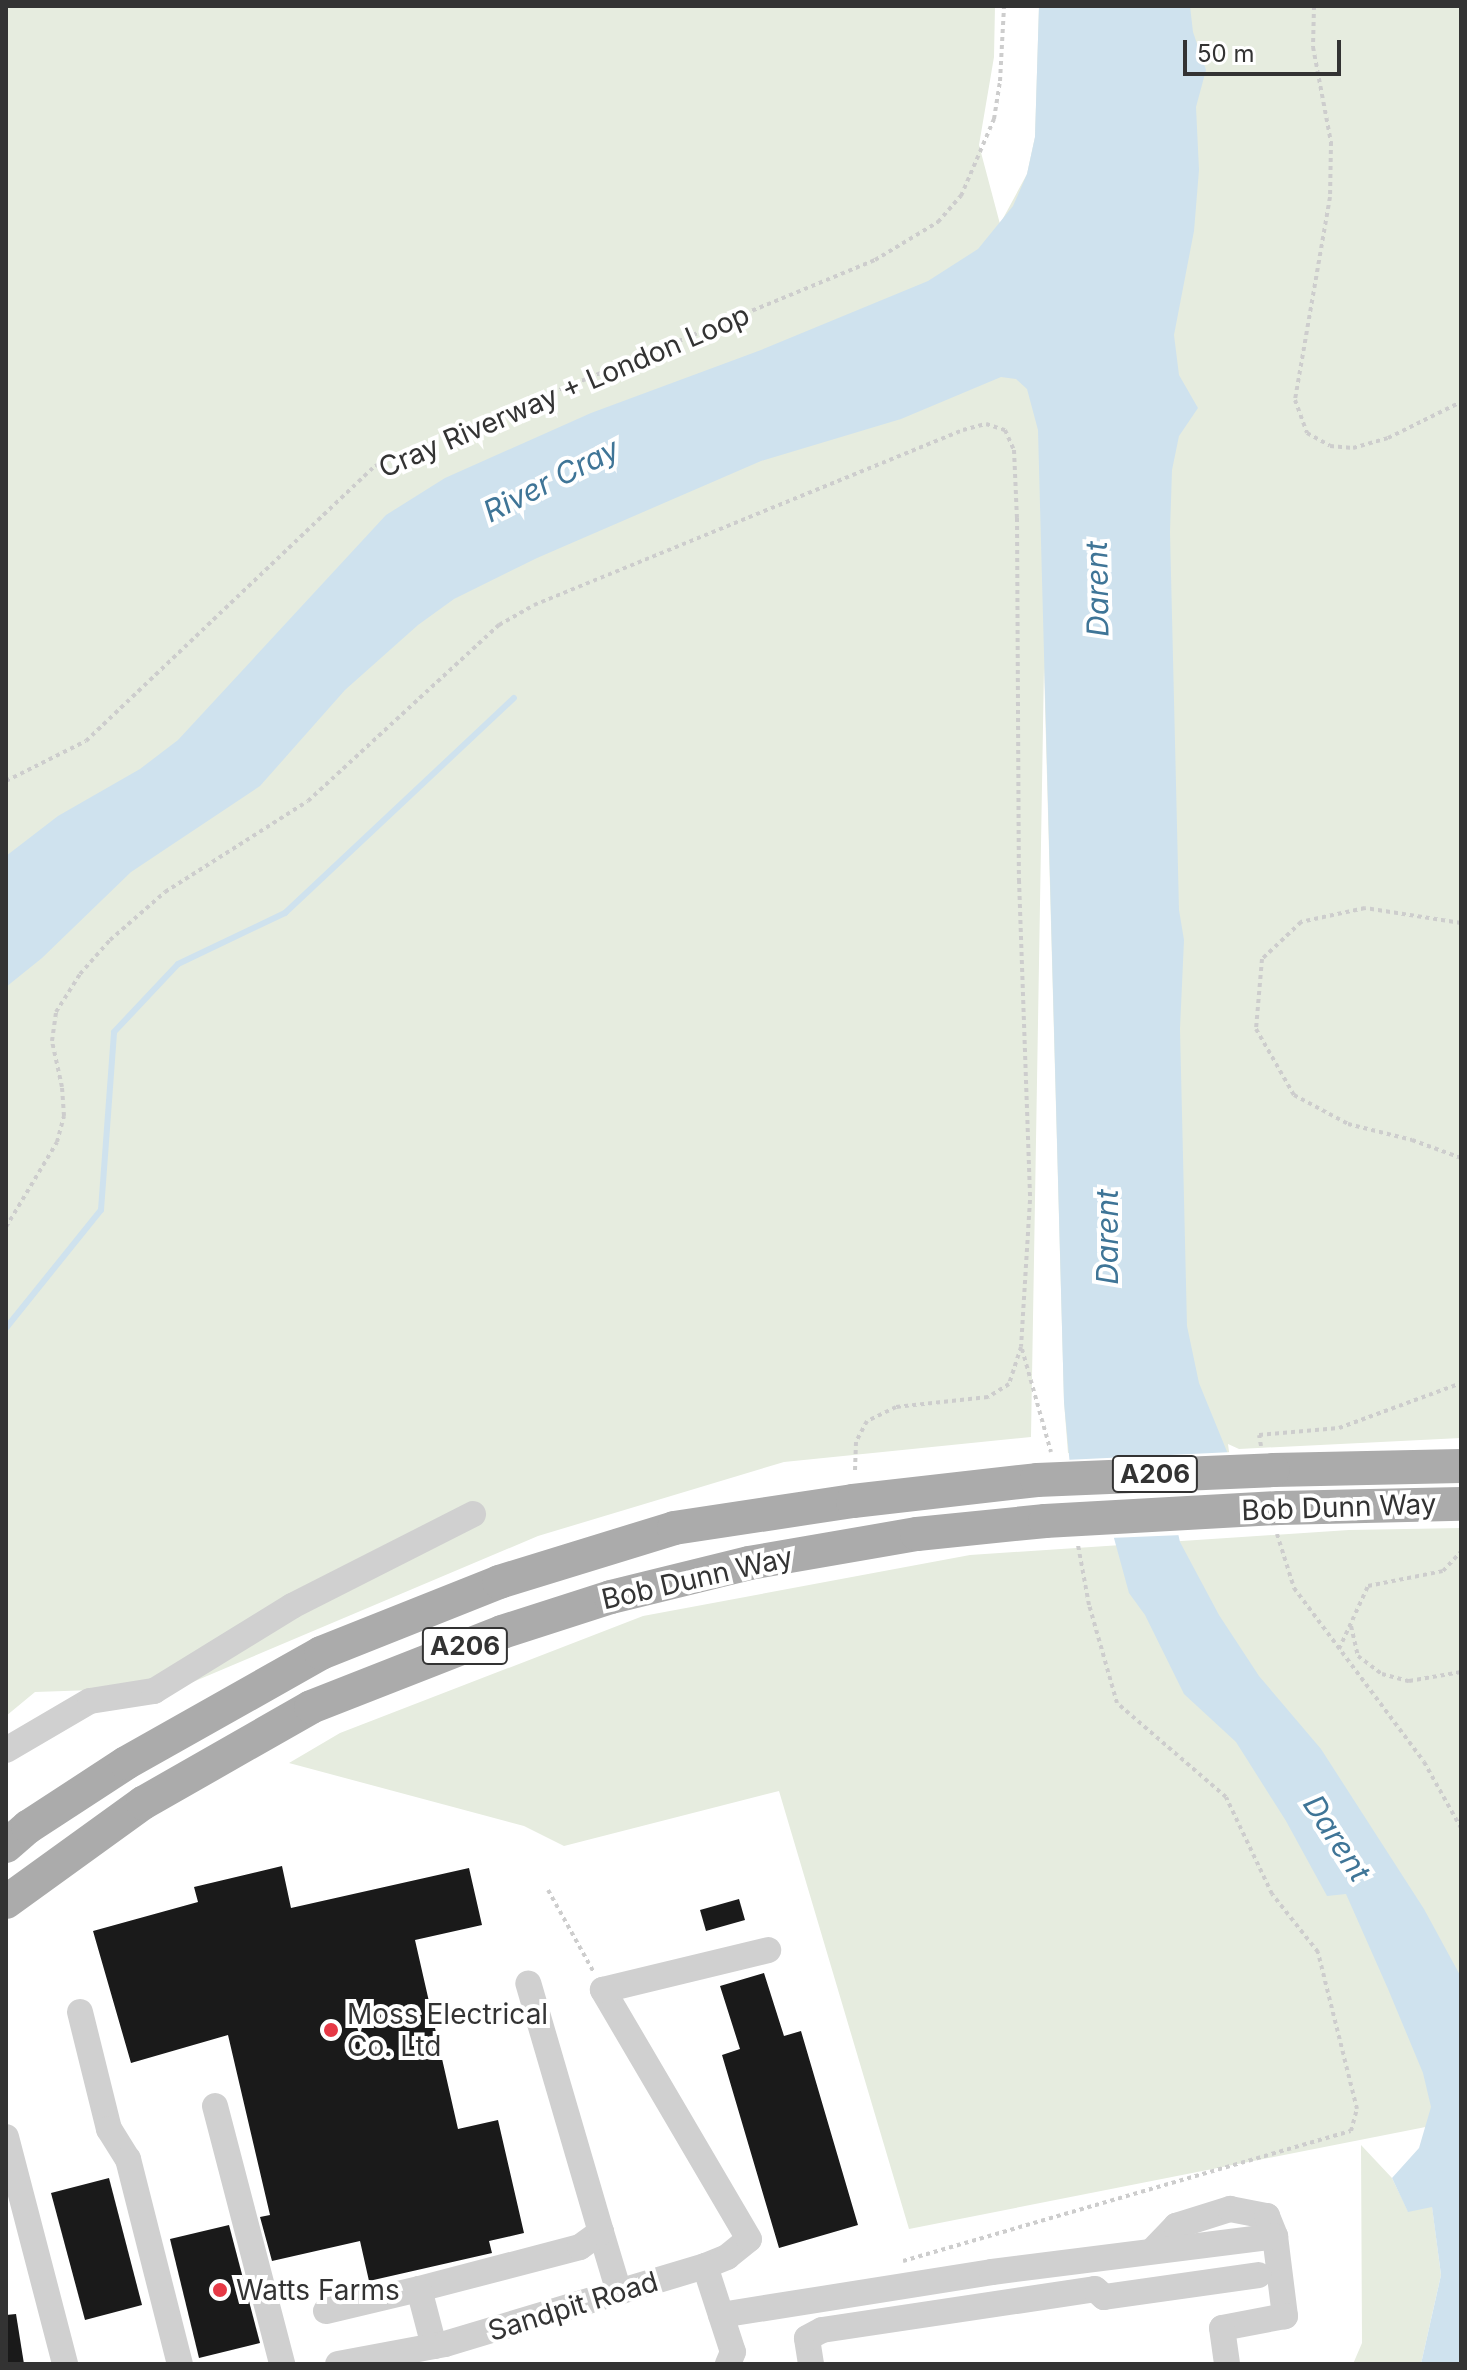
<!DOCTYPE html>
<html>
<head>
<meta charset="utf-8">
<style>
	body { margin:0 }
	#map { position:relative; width:1467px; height:2370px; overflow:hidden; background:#fff; font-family:Inter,sans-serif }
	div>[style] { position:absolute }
	.green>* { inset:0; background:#e6ecdf }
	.water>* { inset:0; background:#cfe2ee }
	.pier>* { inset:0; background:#fff }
	.stream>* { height:6px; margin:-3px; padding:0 3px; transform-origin:3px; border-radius:3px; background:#cfe2ee }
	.building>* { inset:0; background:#1a1a1a }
	.path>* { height:4px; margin-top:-2px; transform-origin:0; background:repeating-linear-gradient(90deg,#cdcdcd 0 4px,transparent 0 8px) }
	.minor>* { height:26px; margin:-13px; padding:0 13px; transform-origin:13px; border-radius:13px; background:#d0d0d0 }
	.major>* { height:34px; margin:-17px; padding:0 17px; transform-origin:17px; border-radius:17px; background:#ababab }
	.major-bridge>* { height:34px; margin:-17px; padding:0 17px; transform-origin:17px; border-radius:17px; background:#ababab }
	.dots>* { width:22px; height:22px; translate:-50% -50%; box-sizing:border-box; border:4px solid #fff; border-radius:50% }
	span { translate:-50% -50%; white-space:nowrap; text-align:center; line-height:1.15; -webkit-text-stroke:8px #fff; paint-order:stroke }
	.shield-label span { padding:2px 6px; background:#fff; border:2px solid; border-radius:6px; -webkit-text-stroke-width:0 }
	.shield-label { font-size:26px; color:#333; font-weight:700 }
	.street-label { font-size:28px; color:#333 }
	.poi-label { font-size:28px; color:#333 }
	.left { translate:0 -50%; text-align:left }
	.water-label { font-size:30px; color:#3f7597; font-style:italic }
	.frame { position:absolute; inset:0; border:8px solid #333; pointer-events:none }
	.scale { position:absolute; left:1183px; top:40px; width:158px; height:36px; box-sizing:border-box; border:4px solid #333; border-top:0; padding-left:10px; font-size:24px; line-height:28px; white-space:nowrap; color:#333; -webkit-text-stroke:6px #fff; paint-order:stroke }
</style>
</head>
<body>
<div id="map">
	<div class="green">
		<i style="clip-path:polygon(6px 6px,995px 6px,994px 57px,979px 145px,1000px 224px,1027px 174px,1035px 137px,1039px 6px,1461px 6px,1461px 1438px,1239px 1449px,1228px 1444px,1230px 1459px,1068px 1453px,1064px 1402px,1044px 667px,1031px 1437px,784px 1462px,538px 1536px,181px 1687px,35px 1692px,6px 1716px)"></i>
		<i style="clip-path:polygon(1461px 1528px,1461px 2120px,909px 2229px,779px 1791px,564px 1846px,524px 1826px,289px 1763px,340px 1733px,643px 1616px,970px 1555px,1349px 1530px)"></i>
		<i style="clip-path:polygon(1361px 2145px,1392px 2178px,1408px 2211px,1432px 2206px,1441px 2275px,1421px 2364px,1353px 2364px,1362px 2343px)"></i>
	</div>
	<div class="water">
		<i style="clip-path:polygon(1039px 6px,1190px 6px,1193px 32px,1206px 70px,1196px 107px,1199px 170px,1194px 231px,1174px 335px,1179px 375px,1198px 408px,1179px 436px,1172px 470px,1170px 532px,1179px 910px,1184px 940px,1180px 1029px,1187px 1326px,1199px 1383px,1230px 1459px,1162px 1463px,1180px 1542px,1219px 1615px,1259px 1676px,1321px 1749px,1424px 1909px,1461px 1977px,1461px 2364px,1421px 2364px,1441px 2275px,1432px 2207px,1408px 2212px,1392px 2178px,1419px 2148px,1431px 2107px,1423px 2073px,1388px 1989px,1346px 1894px,1327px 1896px,1286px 1821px,1236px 1742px,1184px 1694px,1145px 1615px,1129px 1593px,1094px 1465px,1070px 1466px,1064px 1402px,1038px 430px,1027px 389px,1016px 379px,1001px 377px,901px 419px,761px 461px,537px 558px,454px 599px,418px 625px,345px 690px,260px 786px,131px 872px,42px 958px,6px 987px,6px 856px,58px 816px,140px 769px,178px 740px,386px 515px,445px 478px,591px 413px,761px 350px,928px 281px,978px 249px,1013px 206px,1027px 174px,1035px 137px)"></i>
	</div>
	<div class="pier">
		<i style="clip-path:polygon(1233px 1452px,1234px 1460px,1167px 1466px,1182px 1535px,1110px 1538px,1091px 1469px,1067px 1468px,1065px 1460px)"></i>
	</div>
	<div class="stream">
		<i style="left:6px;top:1328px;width:151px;rotate:-51.2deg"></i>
		<i style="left:101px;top:1210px;width:178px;rotate:-85.8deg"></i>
		<i style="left:114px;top:1032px;width:93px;rotate:-46.7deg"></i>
		<i style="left:178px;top:964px;width:119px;rotate:-25.5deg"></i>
		<i style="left:285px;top:913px;width:314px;rotate:-43.2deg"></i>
	</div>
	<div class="building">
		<i style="clip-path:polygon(282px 1866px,291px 1908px,469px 1868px,482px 1925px,415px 1940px,458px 2129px,498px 2120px,524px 2233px,489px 2241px,492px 2253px,369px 2281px,360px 2241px,272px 2261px,260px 2217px,270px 2215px,228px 2035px,131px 2063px,93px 1931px,198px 1902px,194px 1887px)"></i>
		<i style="clip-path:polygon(739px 1899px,745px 1920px,706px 1931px,700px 1910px)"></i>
		<i style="clip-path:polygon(764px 1973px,784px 2036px,801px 2031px,858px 2225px,779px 2248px,722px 2055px,740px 2049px,720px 1986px)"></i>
		<i style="clip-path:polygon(109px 2178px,142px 2305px,85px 2320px,51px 2193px)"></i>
		<i style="clip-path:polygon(229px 2225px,260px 2343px,199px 2358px,170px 2239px)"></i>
		<i style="clip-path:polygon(16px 2314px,24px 2364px,6px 2364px,6px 2315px)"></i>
	</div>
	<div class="path">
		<i style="left:1314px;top:6px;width:41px;rotate:91.4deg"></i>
		<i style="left:1313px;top:47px;width:97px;rotate:79.3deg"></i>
		<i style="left:1331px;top:142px;width:55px;rotate:91deg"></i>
		<i style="left:1330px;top:197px;width:206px;rotate:99.8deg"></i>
		<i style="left:1295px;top:400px;width:35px;rotate:70deg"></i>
		<i style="left:1307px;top:433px;width:26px;rotate:29deg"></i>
		<i style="left:1330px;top:446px;width:23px;rotate:5deg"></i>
		<i style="left:1353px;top:448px;width:36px;rotate:-16deg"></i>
		<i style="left:1388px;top:438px;width:81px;rotate:-26.3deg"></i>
		<i style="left:6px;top:781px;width:89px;rotate:-26.6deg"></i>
		<i style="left:86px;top:741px;width:399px;rotate:-43.6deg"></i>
		<i style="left:375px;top:466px;width:541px;rotate:-22.39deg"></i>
		<i style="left:875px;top:260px;width:74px;rotate:-31.1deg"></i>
		<i style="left:938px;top:222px;width:35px;rotate:-49deg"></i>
		<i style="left:961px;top:196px;width:84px;rotate:-66.8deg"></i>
		<i style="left:994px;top:119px;width:38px;rotate:-81deg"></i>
		<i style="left:1000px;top:81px;width:75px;rotate:-86.9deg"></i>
		<i style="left:1461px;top:923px;width:97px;rotate:-171.1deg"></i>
		<i style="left:1365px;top:908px;width:66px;rotate:167.7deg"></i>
		<i style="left:1301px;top:922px;width:54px;rotate:136.5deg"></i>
		<i style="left:1262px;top:959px;width:70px;rotate:94.9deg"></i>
		<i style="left:1256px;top:1029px;width:76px;rotate:60.1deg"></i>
		<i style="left:1294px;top:1095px;width:61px;rotate:28.2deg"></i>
		<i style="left:1348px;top:1124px;width:66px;rotate:14deg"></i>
		<i style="left:1412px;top:1140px;width:52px;rotate:20.2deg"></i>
		<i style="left:6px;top:1227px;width:99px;rotate:-59deg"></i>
		<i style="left:57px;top:1142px;width:27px;rotate:-75deg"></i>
		<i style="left:64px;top:1116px;width:29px;rotate:-94deg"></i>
		<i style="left:62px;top:1087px;width:47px;rotate:-102.3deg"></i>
		<i style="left:52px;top:1041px;width:29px;rotate:-82deg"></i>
		<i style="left:56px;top:1012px;width:45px;rotate:-57.7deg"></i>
		<i style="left:80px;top:974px;width:45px;rotate:-48.6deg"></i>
		<i style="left:110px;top:940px;width:73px;rotate:-41.1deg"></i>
		<i style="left:165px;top:892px;width:169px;rotate:-32.5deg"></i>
		<i style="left:308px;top:801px;width:260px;rotate:-42.7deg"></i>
		<i style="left:499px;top:625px;width:40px;rotate:-29.7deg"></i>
		<i style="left:534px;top:605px;width:463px;rotate:-22.2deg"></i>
		<i style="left:963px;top:430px;width:24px;rotate:-15deg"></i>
		<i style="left:986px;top:424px;width:20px;rotate:18deg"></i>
		<i style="left:1005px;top:430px;width:22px;rotate:66deg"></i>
		<i style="left:1014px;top:450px;width:68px;rotate:87.5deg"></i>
		<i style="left:1017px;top:518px;width:362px;rotate:89.7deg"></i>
		<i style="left:1019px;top:880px;width:320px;rotate:88deg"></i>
		<i style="left:1030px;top:1200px;width:147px;rotate:93.5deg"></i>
		<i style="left:1021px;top:1347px;width:39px;rotate:108deg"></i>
		<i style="left:1009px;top:1384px;width:25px;rotate:148deg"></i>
		<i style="left:988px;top:1397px;width:93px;rotate:173.8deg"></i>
		<i style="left:896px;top:1407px;width:32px;rotate:154deg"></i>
		<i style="left:867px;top:1421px;width:24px;rotate:118deg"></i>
		<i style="left:856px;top:1442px;width:31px;rotate:92deg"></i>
		<i style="left:1022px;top:1349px;width:107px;rotate:74.3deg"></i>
		<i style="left:1261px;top:1446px;width:11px;rotate:-100deg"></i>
		<i style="left:1259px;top:1435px;width:80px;rotate:-5deg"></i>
		<i style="left:1339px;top:1428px;width:130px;rotate:-20.2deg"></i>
		<i style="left:1277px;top:1534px;width:57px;rotate:72.5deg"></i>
		<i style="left:1294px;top:1588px;width:217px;rotate:53.2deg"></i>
		<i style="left:1424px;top:1762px;width:76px;rotate:60.7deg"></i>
		<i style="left:1351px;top:1626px;width:31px;rotate:77deg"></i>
		<i style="left:1358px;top:1656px;width:30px;rotate:37deg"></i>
		<i style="left:1382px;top:1674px;width:28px;rotate:15deg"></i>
		<i style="left:1409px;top:1681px;width:53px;rotate:-9.8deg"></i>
		<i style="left:1339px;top:1649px;width:69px;rotate:-65.3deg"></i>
		<i style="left:1368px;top:1586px;width:76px;rotate:-11.3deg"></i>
		<i style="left:1443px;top:1571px;width:26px;rotate:-47deg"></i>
		<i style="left:548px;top:1890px;width:93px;rotate:60.9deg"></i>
		<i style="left:903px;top:2261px;width:466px;rotate:-16.2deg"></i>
		<i style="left:1351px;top:2131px;width:23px;rotate:-75deg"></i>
		<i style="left:1357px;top:2109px;width:162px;rotate:-104deg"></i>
		<i style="left:1318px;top:1952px;width:74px;rotate:-128.4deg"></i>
		<i style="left:1272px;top:1894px;width:107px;rotate:-115.4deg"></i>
		<i style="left:1226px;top:1797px;width:144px;rotate:-139.2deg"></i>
		<i style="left:1117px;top:1703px;width:102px;rotate:-105.9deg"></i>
		<i style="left:1089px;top:1605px;width:61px;rotate:-100.4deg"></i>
	</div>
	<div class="minor">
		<i style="left:6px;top:1750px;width:97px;rotate:-30.3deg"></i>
		<i style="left:90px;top:1701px;width:65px;rotate:-8.9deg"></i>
		<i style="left:154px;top:1691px;width:162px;rotate:-31.6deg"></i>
		<i style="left:292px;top:1606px;width:203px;rotate:-26.9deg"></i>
		<i style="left:80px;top:2012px;width:121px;rotate:76.1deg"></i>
		<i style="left:109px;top:2129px;width:36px;rotate:58deg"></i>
		<i style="left:128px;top:2159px;width:211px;rotate:75.8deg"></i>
		<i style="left:215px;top:2106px;width:267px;rotate:75.4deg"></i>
		<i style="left:6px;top:2137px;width:235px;rotate:75.4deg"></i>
		<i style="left:601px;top:2232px;width:63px;rotate:73.3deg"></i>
		<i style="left:1152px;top:2251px;width:35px;rotate:-46deg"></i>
		<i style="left:1176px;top:2226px;width:57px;rotate:-17.5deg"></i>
		<i style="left:1230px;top:2209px;width:38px;rotate:11deg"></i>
		<i style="left:1267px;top:2216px;width:22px;rotate:68deg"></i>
		<i style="left:1275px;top:2236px;width:81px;rotate:82.9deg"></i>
		<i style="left:1285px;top:2316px;width:64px;rotate:169.2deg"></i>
		<i style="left:1222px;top:2328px;width:36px;rotate:82deg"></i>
		<i style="left:705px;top:2266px;width:24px;rotate:-22deg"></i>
		<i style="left:727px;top:2257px;width:28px;rotate:-39deg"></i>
		<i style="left:749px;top:2239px;width:289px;rotate:-120.4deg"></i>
		<i style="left:603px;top:1990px;width:170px;rotate:-13.6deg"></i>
		<i style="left:419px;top:2289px;width:166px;rotate:-14.6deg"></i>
		<i style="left:580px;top:2247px;width:26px;rotate:-36deg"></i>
		<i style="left:601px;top:2232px;width:259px;rotate:-106.3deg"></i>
		<i style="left:326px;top:2311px;width:96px;rotate:-13.3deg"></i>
		<i style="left:419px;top:2289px;width:59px;rotate:75.3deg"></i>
		<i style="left:721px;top:2315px;width:274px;rotate:-9deg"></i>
		<i style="left:992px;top:2272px;width:285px;rotate:-7.2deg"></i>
		<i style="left:338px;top:2364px;width:109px;rotate:-10.6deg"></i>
		<i style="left:445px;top:2344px;width:271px;rotate:-16.7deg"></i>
		<i style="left:705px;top:2266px;width:90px;rotate:72deg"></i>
		<i style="left:733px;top:2352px;width:13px;rotate:113deg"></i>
		<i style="left:811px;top:2364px;width:26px;rotate:-99deg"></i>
		<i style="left:807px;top:2338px;width:17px;rotate:-28deg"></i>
		<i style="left:822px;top:2330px;width:276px;rotate:-8.5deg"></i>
		<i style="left:1095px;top:2289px;width:12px;rotate:42deg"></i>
		<i style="left:1104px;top:2297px;width:156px;rotate:-8.1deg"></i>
	</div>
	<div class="major">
		<i style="left:1273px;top:1470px;width:188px;rotate:-1.2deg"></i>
		<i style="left:1279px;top:1508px;width:182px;rotate:-1.3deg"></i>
		<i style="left:6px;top:1846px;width:29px;rotate:-41deg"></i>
		<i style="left:28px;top:1827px;width:117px;rotate:-33.1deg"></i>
		<i style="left:126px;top:1763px;width:224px;rotate:-29.4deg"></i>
		<i style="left:321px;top:1653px;width:192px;rotate:-21.7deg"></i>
		<i style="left:499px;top:1582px;width:183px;rotate:-17.1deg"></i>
		<i style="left:674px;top:1528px;width:181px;rotate:-8.6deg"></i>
		<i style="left:853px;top:1501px;width:185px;rotate:-6.5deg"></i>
		<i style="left:6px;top:1902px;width:169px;rotate:-35.9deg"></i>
		<i style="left:143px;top:1803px;width:193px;rotate:-29.7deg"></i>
		<i style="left:311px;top:1707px;width:205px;rotate:-21.4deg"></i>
		<i style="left:502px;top:1632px;width:114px;rotate:-17.8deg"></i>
		<i style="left:611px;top:1597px;width:142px;rotate:-13.8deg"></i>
		<i style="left:749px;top:1563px;width:170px;rotate:-9.8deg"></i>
		<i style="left:917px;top:1534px;width:129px;rotate:-5.8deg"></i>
	</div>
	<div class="major-bridge">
		<i style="left:1037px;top:1480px;width:236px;rotate:-2.4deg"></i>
		<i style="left:1045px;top:1521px;width:234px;rotate:-3.2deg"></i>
	</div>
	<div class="dots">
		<i style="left:331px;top:2030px;background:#e63946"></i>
		<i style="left:220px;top:2290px;background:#e63946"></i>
	</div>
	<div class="shield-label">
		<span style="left:1155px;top:1474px">A206</span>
		<span style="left:465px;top:1646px">A206</span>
	</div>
	<div class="street-label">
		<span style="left:564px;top:391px;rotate:-23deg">Cray Riverway + London Loop</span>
		<span style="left:1339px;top:1507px;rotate:-2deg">Bob Dunn Way</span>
		<span style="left:697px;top:1578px;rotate:-13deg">Bob Dunn Way</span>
		<span style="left:573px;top:2306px;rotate:-17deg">Sandpit Road</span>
	</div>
	<div class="poi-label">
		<span class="left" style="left:347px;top:2030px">Moss Electrical<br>Co. Ltd</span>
		<span class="left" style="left:236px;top:2290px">Watts Farms</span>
	</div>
	<div class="water-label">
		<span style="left:551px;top:480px;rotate:-27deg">River Cray</span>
		<span style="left:1097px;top:589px;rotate:-91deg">Darent</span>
		<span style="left:1107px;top:1237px;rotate:-90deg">Darent</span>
		<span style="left:1337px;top:1838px;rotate:57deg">Darent</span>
	</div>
	<div class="frame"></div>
	<div class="scale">50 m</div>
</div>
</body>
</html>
